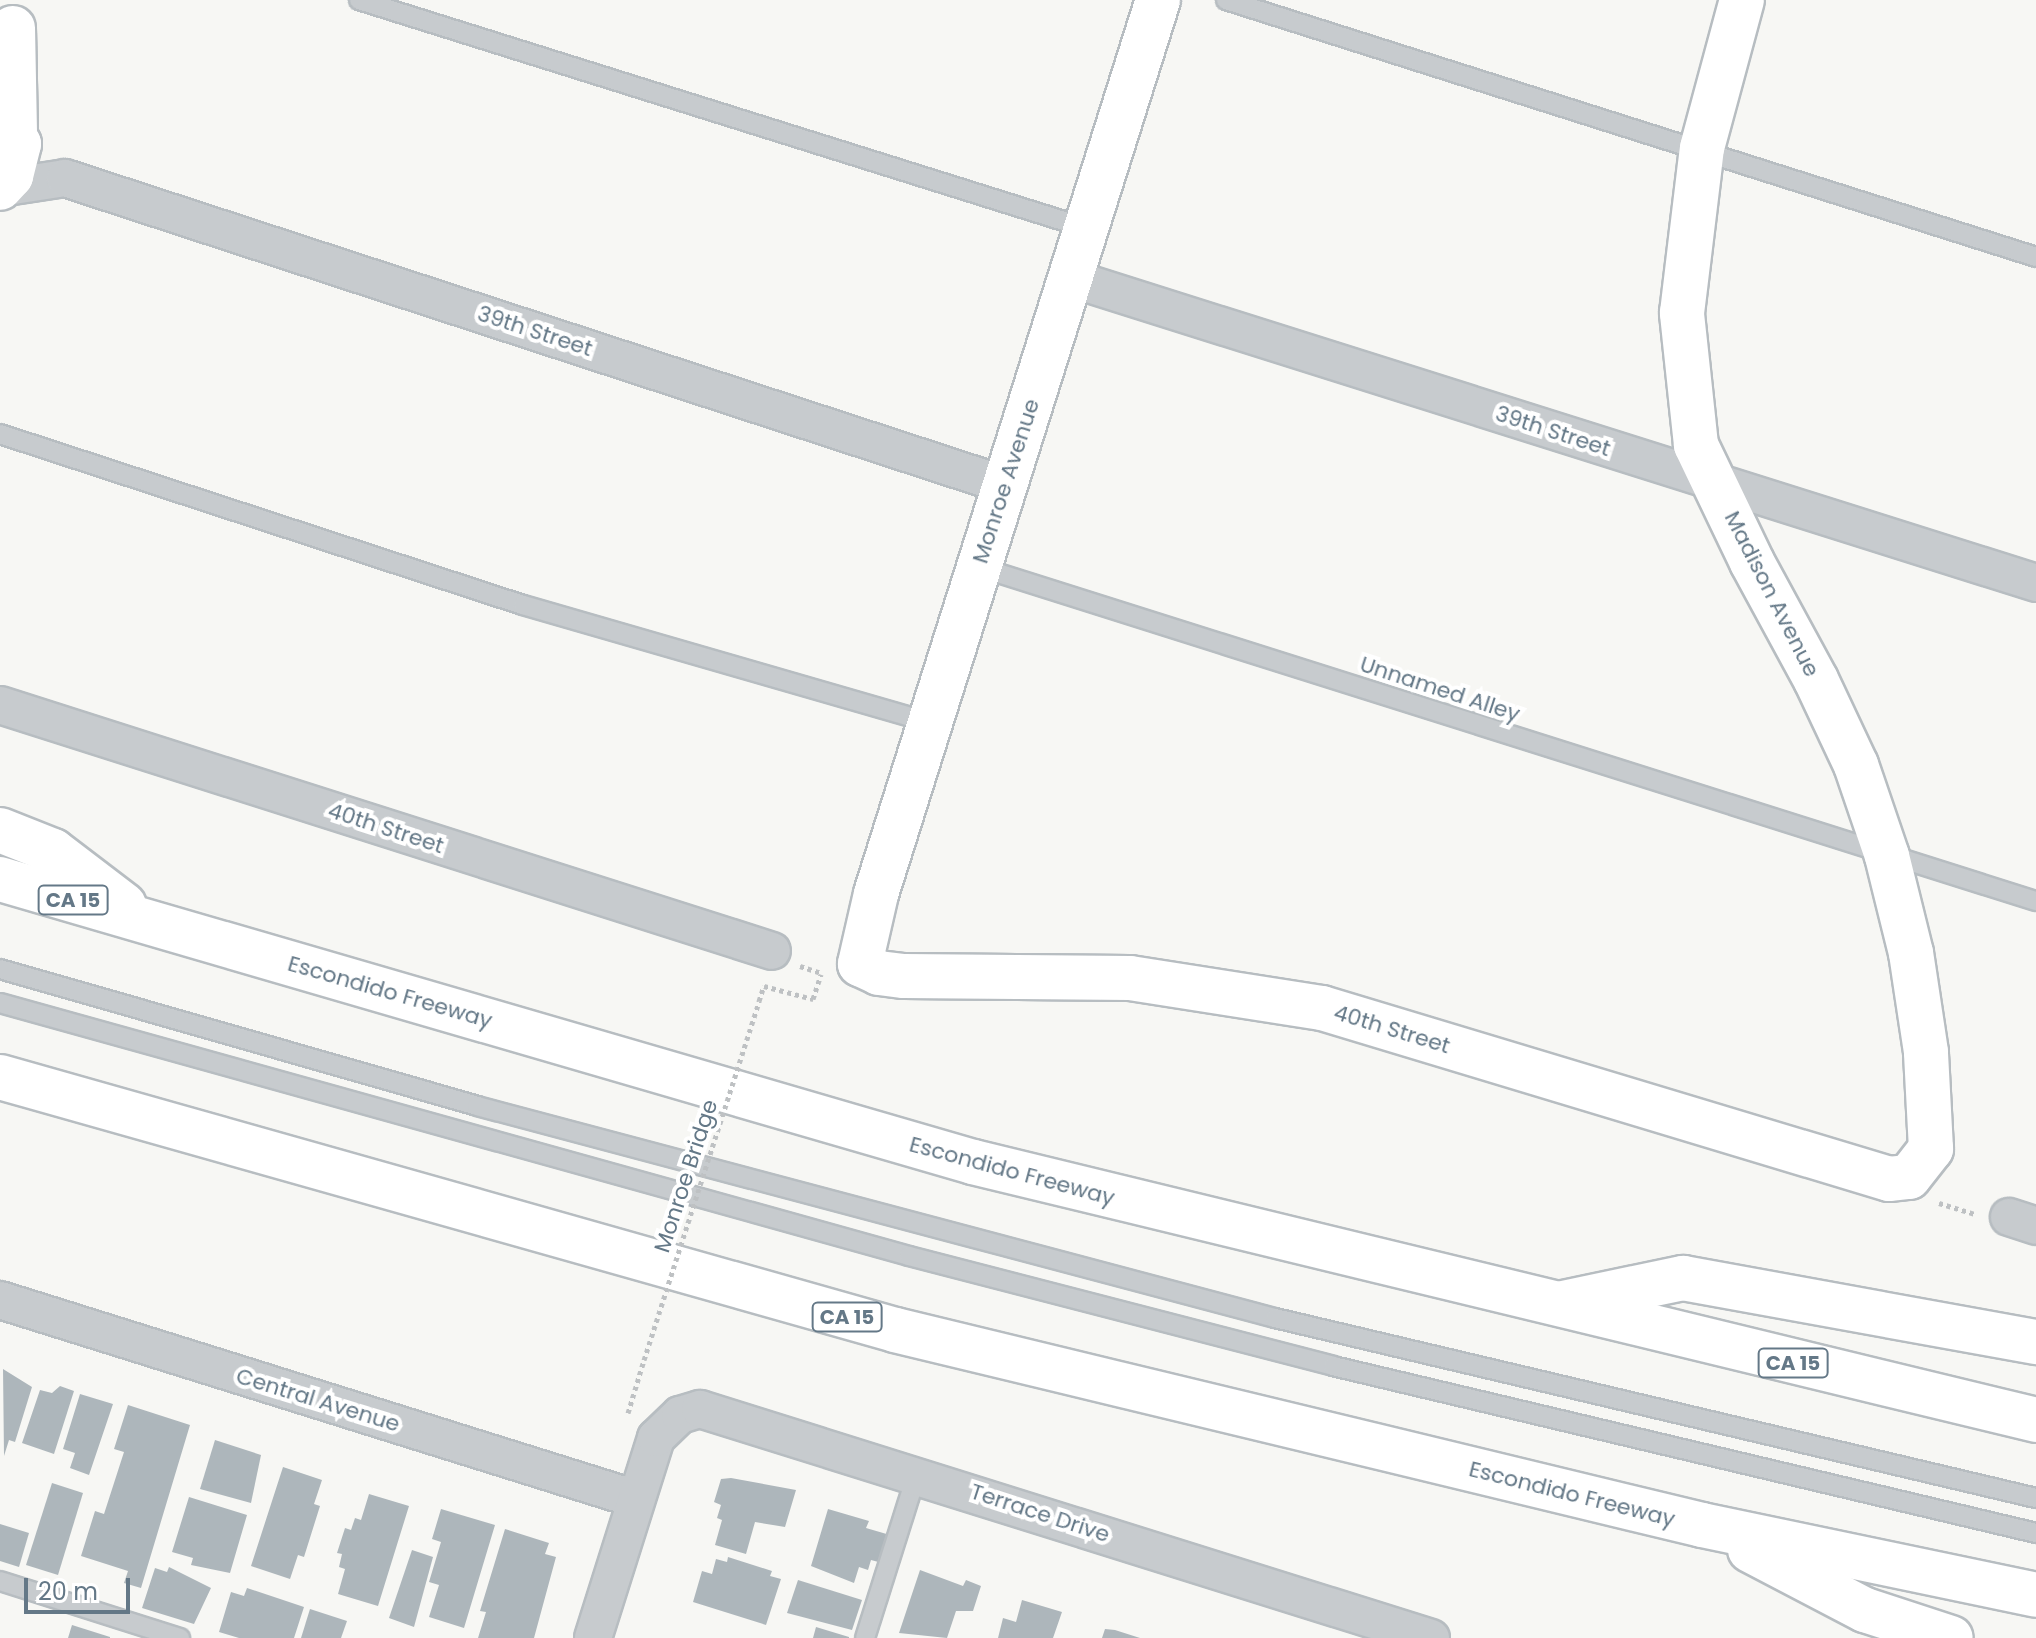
<!DOCTYPE html>
<html>
<head>
<meta charset="utf-8">
<style>
	body { margin:0 }
	#map { position:relative; width:2036px; height:1638px; overflow:hidden; background:#f7f7f4; font-family:Poppins,sans-serif }
	div>[style] { position:absolute }
	.building>* { inset:0; background:#adb6bb }
	.path>* { height:5px; margin-top:-2.5px; transform-origin:0; background:repeating-linear-gradient(90deg,#bec1c3 0 4px,transparent 0 8px) }
	.roads { filter:drop-shadow(2px 0 #b7bdc1) drop-shadow(-2px 0 #b7bdc1) drop-shadow(0 2px #b7bdc1) drop-shadow(0 -2px #b7bdc1) }
	.lane>* { height:18px; margin:-9px; padding:0 9px; transform-origin:9px; border-radius:9px; background:#c7cbce }
	.street>* { height:36px; margin:-18px; padding:0 18px; transform-origin:18px; border-radius:18px; background:#c7cbce }
	.secondary>* { height:44px; margin:-22px; padding:0 22px; transform-origin:22px; border-radius:22px; background:#fff }
	.highway>* { height:44px; margin:-22px; padding:0 22px; transform-origin:22px; border-radius:22px; background:#fff }
	.path-bridge>* { height:5px; margin-top:-2.5px; transform-origin:0; background:repeating-linear-gradient(90deg,#bec1c3 0 4px,transparent 0 8px) }
	span { translate:-50% -50%; white-space:nowrap; text-align:center; line-height:1.15; -webkit-text-stroke:8px #fff; paint-order:stroke }
	.shield-label span { padding:2px 6px; background:#fff; border:2px solid; border-radius:6px; -webkit-text-stroke-width:0 }
	.shield-label { font-size:20px; color:#647887; font-weight:700 }
	.street-label { font-size:22px; color:#647887 }
	.scale { position:absolute; left:24px; top:1578px; width:106px; height:36px; box-sizing:border-box; border:4px solid #647887; border-top:0; padding-left:10px; font-size:24px; line-height:28px; white-space:nowrap; color:#647887; -webkit-text-stroke:6px #fff; paint-order:stroke }
</style>
</head>
<body>
<div id="map">
	<div class="building">
		<i style="clip-path:polygon(3px 1369px,32px 1387px,15px 1442px,9px 1440px,4px 1456px)"></i>
		<i style="clip-path:polygon(60px 1386px,74px 1391px,54px 1454px,22px 1443px,40px 1390px,52px 1393px)"></i>
		<i style="clip-path:polygon(80px 1394px,113px 1404px,89px 1475px,70px 1468px,75px 1453px,63px 1449px)"></i>
		<i style="clip-path:polygon(128px 1405px,190px 1425px,141px 1588px,124px 1583px,128px 1571px,81px 1556px,95px 1511px,104px 1514px,124px 1452px,114px 1449px)"></i>
		<i style="clip-path:polygon(215px 1440px,261px 1455px,251px 1503px,200px 1489px)"></i>
		<i style="clip-path:polygon(283px 1467px,322px 1480px,314px 1504px,320px 1506px,304px 1557px,298px 1555px,290px 1579px,251px 1566px)"></i>
		<i style="clip-path:polygon(731px 1478px,796px 1490px,785px 1527px,755px 1522px,746px 1554px,715px 1545px,722px 1520px,717px 1518px,721px 1505px,714px 1502px,721px 1479px)"></i>
		<i style="clip-path:polygon(52px 1483px,83px 1493px,58px 1575px,26px 1565px)"></i>
		<i style="clip-path:polygon(369px 1494px,409px 1506px,378px 1606px,338px 1594px,345px 1569px,339px 1567px,342px 1554px,337px 1553px,345px 1528px,351px 1530px,355px 1518px,361px 1520px)"></i>
		<i style="clip-path:polygon(189px 1497px,247px 1515px,230px 1573px,191px 1565px,193px 1558px,172px 1552px)"></i>
		<i style="clip-path:polygon(441px 1509px,495px 1525px,464px 1628px,429px 1617px,439px 1585px,429px 1582px,441px 1542px,432px 1539px)"></i>
		<i style="clip-path:polygon(828px 1509px,869px 1521px,866px 1528px,890px 1535px,882px 1563px,871px 1560px,868px 1570px,859px 1567px,854px 1583px,811px 1566px)"></i>
		<i style="clip-path:polygon(0 1524px,29px 1533px,19px 1567px,0 1561px)"></i>
		<i style="clip-path:polygon(505px 1529px,549px 1543px,545px 1554px,556px 1557px,534px 1638px,478px 1638px,486px 1612px,480px 1611px)"></i>
		<i style="clip-path:polygon(412px 1550px,433px 1557px,414px 1627px,389px 1618px)"></i>
		<i style="clip-path:polygon(728px 1557px,772px 1571px,770px 1576px,781px 1579px,766px 1625px,693px 1602px,702px 1571px,712px 1574px,716px 1559px,727px 1562px)"></i>
		<i style="clip-path:polygon(169px 1567px,211px 1588px,194px 1624px,142px 1608px,155px 1568px,167px 1572px)"></i>
		<i style="clip-path:polygon(920px 1570px,963px 1586px,966px 1580px,981px 1586px,973px 1611px,956px 1611px,947px 1638px,899px 1633px)"></i>
		<i style="clip-path:polygon(798px 1580px,862px 1600px,852px 1630px,787px 1613px)"></i>
		<i style="clip-path:polygon(247px 1588px,304px 1607px,294px 1638px,239px 1638px,219px 1632px,231px 1592px,244px 1596px)"></i>
		<i style="clip-path:polygon(1022px 1600px,1062px 1612px,1053px 1638px,998px 1638px,1003px 1618px,1016px 1622px)"></i>
		<i style="clip-path:polygon(310px 1609px,347px 1621px,341px 1638px,301px 1638px)"></i>
		<i style="clip-path:polygon(72px 1625px,110px 1637px,110px 1638px,68px 1638px)"></i>
		<i style="clip-path:polygon(816px 1627px,849px 1637px,849px 1638px,813px 1638px)"></i>
		<i style="clip-path:polygon(1105px 1629px,1115px 1630px,1140px 1638px,1102px 1638px)"></i>
	</div>
	<div class="path">
		<i style="left:800px;top:966px;width:22px;rotate:18deg"></i>
		<i style="left:759px;top:1001px;width:16px;rotate:-72deg"></i>
		<i style="left:764px;top:986px;width:51px;rotate:14.9deg"></i>
		<i style="left:813px;top:999px;width:26px;rotate:-72deg"></i>
		<i style="left:1939px;top:1203px;width:38px;rotate:17deg"></i>
		<i style="left:628px;top:1413px;width:55px;rotate:-73.2deg"></i>
	</div>
	<div class="roads">
		<div class="lane">
			<i style="left:359px;top:0;width:762px;rotate:17.41deg"></i>
			<i style="left:1226px;top:0;width:850px;rotate:17.6deg"></i>
			<i style="left:0;top:434px;width:550px;rotate:18.11deg"></i>
			<i style="left:523px;top:605px;width:423px;rotate:16.1deg"></i>
			<i style="left:979px;top:567px;width:1109px;rotate:17.54deg"></i>
			<i style="left:0;top:969px;width:496px;rotate:16deg"></i>
			<i style="left:477px;top:1106px;width:826px;rotate:14.88deg"></i>
			<i style="left:1275px;top:1318px;width:782px;rotate:13.31deg"></i>
			<i style="left:0;top:1003px;width:944px;rotate:15.55deg"></i>
			<i style="left:909px;top:1256px;width:438px;rotate:14.5deg"></i>
			<i style="left:1333px;top:1366px;width:723px;rotate:13.36deg"></i>
			<i style="left:0;top:1581px;width:189px;rotate:17.6deg"></i>
			<i style="left:865px;top:1638px;width:173px;rotate:-72.5deg"></i>
		</div>
		<div class="street">
			<i style="left:0;top:188px;width:66px;rotate:-8.7deg"></i>
			<i style="left:65px;top:178px;width:989px;rotate:18.09deg"></i>
			<i style="left:1070px;top:278px;width:1013px;rotate:17.52deg"></i>
			<i style="left:0;top:705px;width:810px;rotate:17.67deg"></i>
			<i style="left:2009px;top:1217px;width:28px;rotate:18deg"></i>
			<i style="left:0;top:1300px;width:666px;rotate:17.37deg"></i>
			<i style="left:593px;top:1638px;width:210px;rotate:-72.5deg"></i>
			<i style="left:656px;top:1438px;width:33px;rotate:-44deg"></i>
			<i style="left:680px;top:1415px;width:21px;rotate:-17deg"></i>
			<i style="left:700px;top:1409px;width:766px;rotate:17.39deg"></i>
		</div>
		<div class="secondary">
			<i style="left:1158px;top:0;width:937px;rotate:107.51deg"></i>
			<i style="left:876px;top:894px;width:72px;rotate:102.9deg"></i>
			<i style="left:860px;top:964px;width:21px;rotate:25deg"></i>
			<i style="left:879px;top:973px;width:25px;rotate:7deg"></i>
			<i style="left:904px;top:976px;width:226px;rotate:0.5deg"></i>
			<i style="left:1130px;top:978px;width:194px;rotate:8.9deg"></i>
			<i style="left:1322px;top:1008px;width:592px;rotate:16.78deg"></i>
			<i style="left:1889px;top:1179px;width:20px;rotate:-6deg"></i>
			<i style="left:1909px;top:1177px;width:36px;rotate:-52deg"></i>
			<i style="left:1931px;top:1149px;width:97px;rotate:-93deg"></i>
			<i style="left:1926px;top:1052px;width:100px;rotate:-98.6deg"></i>
			<i style="left:1911px;top:953px;width:100px;rotate:-103.9deg"></i>
			<i style="left:1887px;top:856px;width:96px;rotate:-108.8deg"></i>
			<i style="left:1856px;top:765px;width:94px;rotate:-115.2deg"></i>
			<i style="left:1816px;top:680px;width:134px;rotate:-118.5deg"></i>
			<i style="left:1752px;top:562px;width:130px;rotate:-115.6deg"></i>
			<i style="left:1696px;top:445px;width:133px;rotate:-96.1deg"></i>
			<i style="left:1682px;top:313px;width:166px;rotate:-83.1deg"></i>
			<i style="left:1702px;top:148px;width:153px;rotate:-74.9deg"></i>
			<i style="left:13px;top:28px;width:102px;rotate:88.9deg"></i>
			<i style="left:0;top:112px;width:37px;rotate:59deg"></i>
			<i style="left:19px;top:144px;width:33px;rotate:104deg"></i>
			<i style="left:11px;top:176px;width:16px;rotate:133deg"></i>
		</div>
		<div class="highway">
			<i style="left:0;top:830px;width:57px;rotate:21.6deg"></i>
			<i style="left:53px;top:851px;width:89px;rotate:37.3deg"></i>
			<i style="left:0;top:879px;width:1013px;rotate:16.22deg"></i>
			<i style="left:973px;top:1162px;width:1094px;rotate:13.64deg"></i>
			<i style="left:0;top:1077px;width:930px;rotate:15.78deg"></i>
			<i style="left:895px;top:1330px;width:830px;rotate:13.58deg"></i>
			<i style="left:1702px;top:1525px;width:341px;rotate:11.8deg"></i>
			<i style="left:1563px;top:1303px;width:123px;rotate:-11.8deg"></i>
			<i style="left:1683px;top:1278px;width:359px;rotate:10.3deg"></i>
			<i style="left:1750px;top:1550px;width:130px;rotate:27.6deg"></i>
			<i style="left:1865px;top:1610px;width:90px;rotate:18deg"></i>
		</div>
	</div>
	<div class="path-bridge">
		<i style="left:644px;top:1360px;width:377px;rotate:-72.2deg"></i>
	</div>
	<div class="shield-label">
		<span style="left:73px;top:900px">CA 15</span>
		<span style="left:847px;top:1317px">CA 15</span>
		<span style="left:1793px;top:1363px">CA 15</span>
	</div>
	<div class="street-label">
		<span style="left:535px;top:331px;rotate:18deg">39th Street</span>
		<span style="left:1553px;top:431px;rotate:18deg">39th Street</span>
		<span style="left:1006px;top:481px;rotate:-72deg">Monroe Avenue</span>
		<span style="left:1772px;top:594px;rotate:63deg">Madison Avenue</span>
		<span style="left:1440px;top:689px;rotate:18deg">Unnamed Alley</span>
		<span style="left:386px;top:828px;rotate:18deg">40th Street</span>
		<span style="left:390px;top:992px;rotate:16deg">Escondido Freeway</span>
		<span style="left:1392px;top:1029px;rotate:17deg">40th Street</span>
		<span style="left:1012px;top:1171px;rotate:15deg">Escondido Freeway</span>
		<span style="left:686px;top:1176px;rotate:-72deg">Monroe Bridge</span>
		<span style="left:318px;top:1400px;rotate:17deg">Central Avenue</span>
		<span style="left:1572px;top:1494px;rotate:14deg">Escondido Freeway</span>
		<span style="left:1040px;top:1513px;rotate:18deg">Terrace Drive</span>
	</div>
	<div class="scale">20 m</div>
</div>
</body>
</html>
